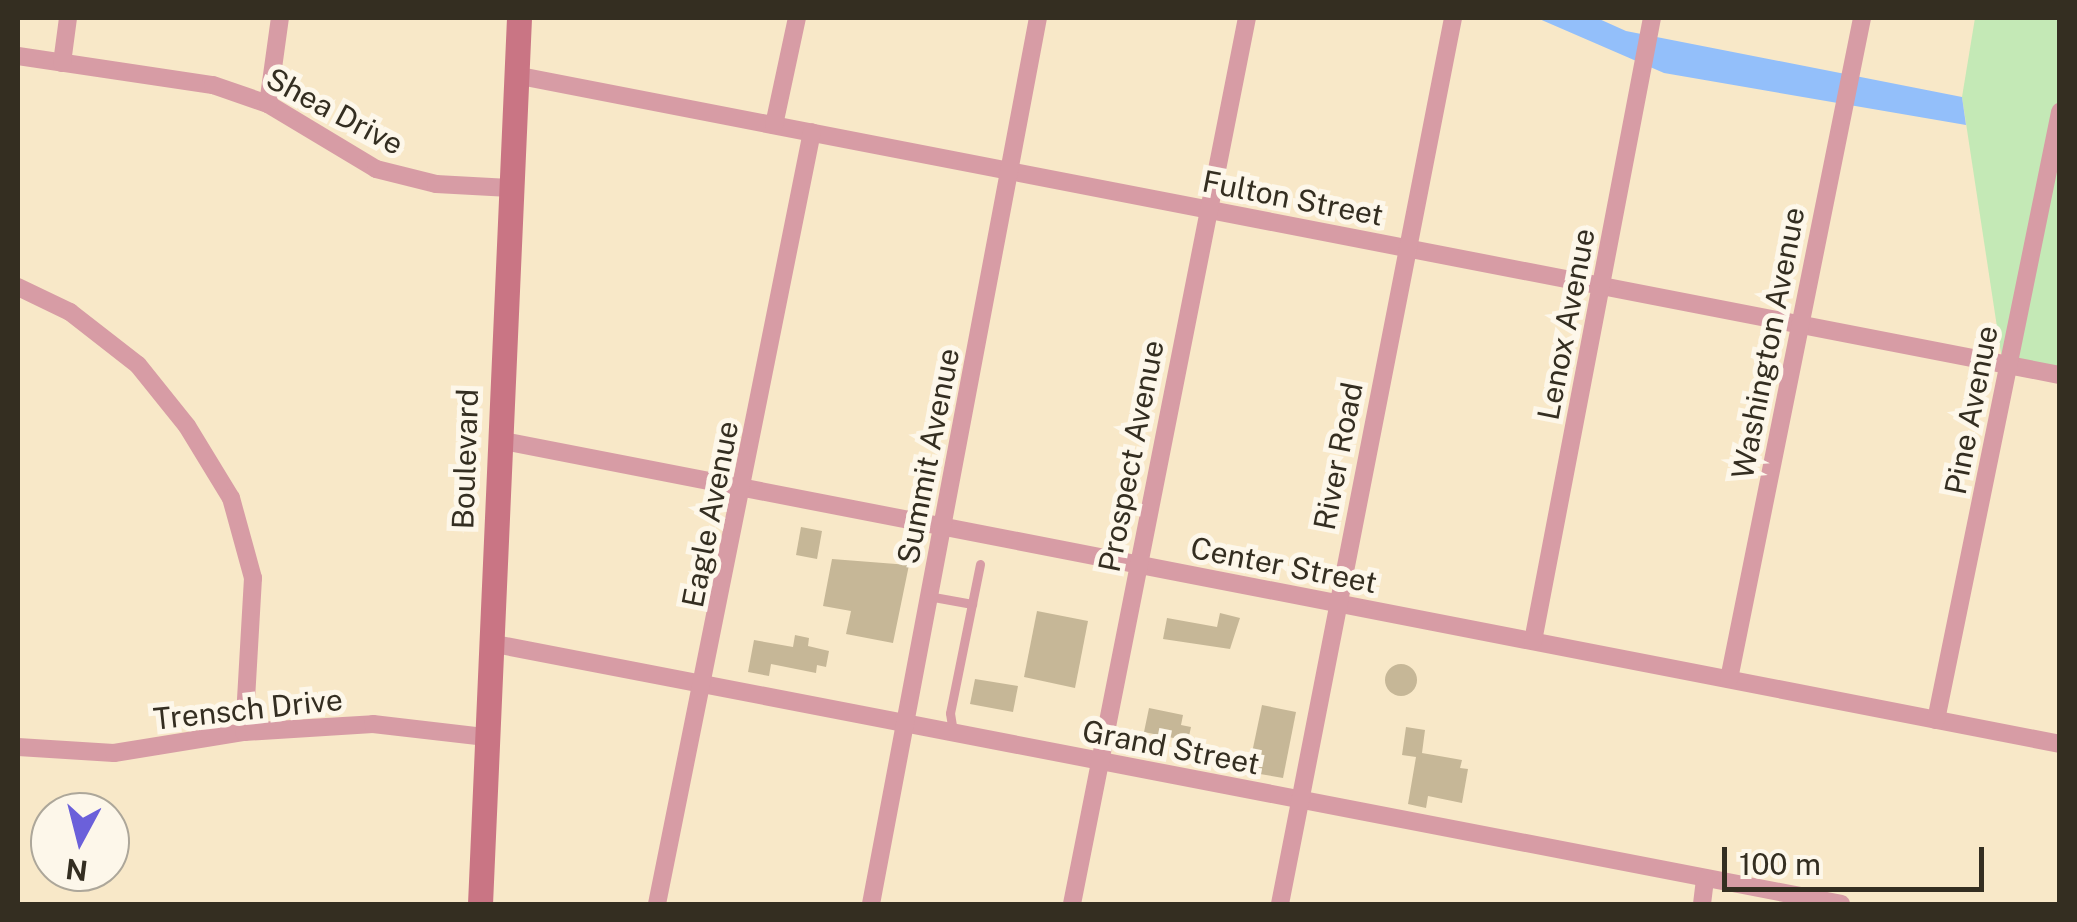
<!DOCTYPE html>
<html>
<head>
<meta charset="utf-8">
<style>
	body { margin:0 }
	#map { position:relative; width:2077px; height:922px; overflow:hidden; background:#f8e8c8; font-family:"Public Sans",sans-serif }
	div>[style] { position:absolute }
	.green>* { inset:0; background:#c4e9b6 }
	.water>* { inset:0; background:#93bffa }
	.building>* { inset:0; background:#c6b797 }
	.round { border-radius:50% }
	.lane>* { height:9px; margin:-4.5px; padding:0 4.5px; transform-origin:4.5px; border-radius:4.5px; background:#d79ca5 }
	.street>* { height:18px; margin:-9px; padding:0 9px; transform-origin:9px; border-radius:9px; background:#d79ca5 }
	.secondary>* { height:25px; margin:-12.5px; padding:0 12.5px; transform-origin:12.5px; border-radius:12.5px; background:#c97584 }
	span { translate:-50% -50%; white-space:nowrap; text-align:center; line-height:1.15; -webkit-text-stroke:10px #fdf7ea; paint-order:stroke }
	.street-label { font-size:30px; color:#342e21 }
	.frame { position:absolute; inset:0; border:20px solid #342e21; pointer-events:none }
	.north { position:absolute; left:30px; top:792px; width:100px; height:100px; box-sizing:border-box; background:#fdf7ea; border:2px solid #ada79a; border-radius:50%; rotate:187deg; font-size:28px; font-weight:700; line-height:40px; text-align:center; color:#342e21 }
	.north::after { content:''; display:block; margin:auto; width:35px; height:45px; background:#6b60da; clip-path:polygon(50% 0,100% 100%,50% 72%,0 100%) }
	.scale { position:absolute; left:1722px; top:847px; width:262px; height:45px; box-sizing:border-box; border:5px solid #342e21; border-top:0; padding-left:12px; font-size:30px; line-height:35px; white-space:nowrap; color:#342e21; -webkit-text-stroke:8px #fdf7ea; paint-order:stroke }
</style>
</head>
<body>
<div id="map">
	<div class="green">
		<i style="clip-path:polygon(1975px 18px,2059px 18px,2059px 383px,2004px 373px,1962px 97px)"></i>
	</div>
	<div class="water">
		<i style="clip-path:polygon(1537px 18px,1597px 18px,1626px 31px,1962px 97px,1966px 125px,1664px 73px)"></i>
	</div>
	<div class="building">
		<i style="clip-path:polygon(801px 527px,822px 531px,817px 559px,796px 555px)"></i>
		<i style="clip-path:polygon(832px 559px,909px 565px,893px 643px,846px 634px,851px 611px,823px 606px)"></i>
		<i style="clip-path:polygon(1037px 611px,1088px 621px,1075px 688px,1024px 677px)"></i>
		<i style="clip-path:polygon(1220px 613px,1240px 618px,1230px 649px,1163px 639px,1167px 618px,1217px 627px)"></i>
		<i style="clip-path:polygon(795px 635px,809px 638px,808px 646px,829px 651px,826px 667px,817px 665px,816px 673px,771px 664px,769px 676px,748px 672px,754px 640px,793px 647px)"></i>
		<i class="round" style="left:1385px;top:664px;width:32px;height:32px"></i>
		<i style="clip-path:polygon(975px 679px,1018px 686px,1013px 712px,970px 704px)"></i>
		<i style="clip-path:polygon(1262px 705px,1296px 712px,1283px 778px,1248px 772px)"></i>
		<i style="clip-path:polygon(1149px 708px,1183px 715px,1181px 725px,1191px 727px,1188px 741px,1144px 732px)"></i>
		<i style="clip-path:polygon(1406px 727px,1425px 730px,1422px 753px,1462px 760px,1460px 768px,1468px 769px,1462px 803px,1428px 796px,1426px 808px,1408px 804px,1416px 757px,1402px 755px)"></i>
	</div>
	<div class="lane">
		<i style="left:928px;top:596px;width:45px;rotate:10.3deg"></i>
		<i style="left:953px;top:732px;width:19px;rotate:-99deg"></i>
		<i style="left:950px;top:713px;width:152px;rotate:-78.6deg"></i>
	</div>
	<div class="street">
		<i style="left:18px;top:56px;width:197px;rotate:8.5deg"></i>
		<i style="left:213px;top:85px;width:58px;rotate:19.1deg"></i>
		<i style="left:268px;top:104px;width:126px;rotate:31deg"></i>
		<i style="left:376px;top:169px;width:62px;rotate:14deg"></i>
		<i style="left:436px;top:184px;width:74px;rotate:3.1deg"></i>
		<i style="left:62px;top:63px;width:45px;rotate:-82.4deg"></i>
		<i style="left:515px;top:75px;width:1574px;rotate:10.99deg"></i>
		<i style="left:268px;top:104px;width:87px;rotate:-82.1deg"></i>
		<i style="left:774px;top:125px;width:109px;rotate:-77.9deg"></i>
		<i style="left:18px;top:287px;width:58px;rotate:25.7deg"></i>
		<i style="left:70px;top:312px;width:86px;rotate:37.9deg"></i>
		<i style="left:138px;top:365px;width:78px;rotate:51.2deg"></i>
		<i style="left:187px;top:426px;width:84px;rotate:58.6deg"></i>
		<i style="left:231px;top:498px;width:83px;rotate:74.6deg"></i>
		<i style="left:253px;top:578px;width:154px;rotate:93.3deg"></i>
		<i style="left:498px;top:440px;width:1591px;rotate:11.01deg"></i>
		<i style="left:1533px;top:641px;width:634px;rotate:-79.19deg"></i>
		<i style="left:490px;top:643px;width:1376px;rotate:10.93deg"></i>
		<i style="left:1729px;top:679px;width:674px;rotate:-78.62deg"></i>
		<i style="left:1936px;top:720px;width:621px;rotate:-78.47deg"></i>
		<i style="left:18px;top:747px;width:96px;rotate:3.6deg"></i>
		<i style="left:114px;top:753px;width:132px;rotate:-9.2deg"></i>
		<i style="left:244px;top:732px;width:129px;rotate:-3.5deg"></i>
		<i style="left:373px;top:724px;width:114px;rotate:6.6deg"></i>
		<i style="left:657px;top:904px;width:787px;rotate:-78.65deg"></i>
		<i style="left:871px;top:904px;width:902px;rotate:-79.33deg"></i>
		<i style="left:1072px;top:904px;width:903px;rotate:-78.83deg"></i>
		<i style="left:1280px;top:904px;width:903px;rotate:-78.95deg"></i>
		<i style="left:1702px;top:904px;width:26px;rotate:-83deg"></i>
	</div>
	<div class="secondary">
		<i style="left:480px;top:904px;width:887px;rotate:-87.48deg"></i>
	</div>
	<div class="street-label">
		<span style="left:335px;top:111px;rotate:28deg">Shea Drive</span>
		<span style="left:1293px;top:198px;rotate:11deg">Fulton Street</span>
		<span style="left:1566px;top:324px;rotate:-79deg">Lenox Avenue</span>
		<span style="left:1768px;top:343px;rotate:-79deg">Washington Avenue</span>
		<span style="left:1971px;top:410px;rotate:-79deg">Pine Avenue</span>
		<span style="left:928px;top:456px;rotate:-79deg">Summit Avenue</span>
		<span style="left:1131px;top:456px;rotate:-79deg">Prospect Avenue</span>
		<span style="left:1338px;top:456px;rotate:-79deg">River Road</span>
		<span style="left:465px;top:459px;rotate:-88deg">Boulevard</span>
		<span style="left:710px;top:514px;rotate:-79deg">Eagle Avenue</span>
		<span style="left:1284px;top:565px;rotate:11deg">Center Street</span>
		<span style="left:248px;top:709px;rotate:-6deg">Trensch Drive</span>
		<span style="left:1171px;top:747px;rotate:11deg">Grand Street</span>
	</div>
	<div class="frame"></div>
	<div class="north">N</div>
	<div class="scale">100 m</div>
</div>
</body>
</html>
